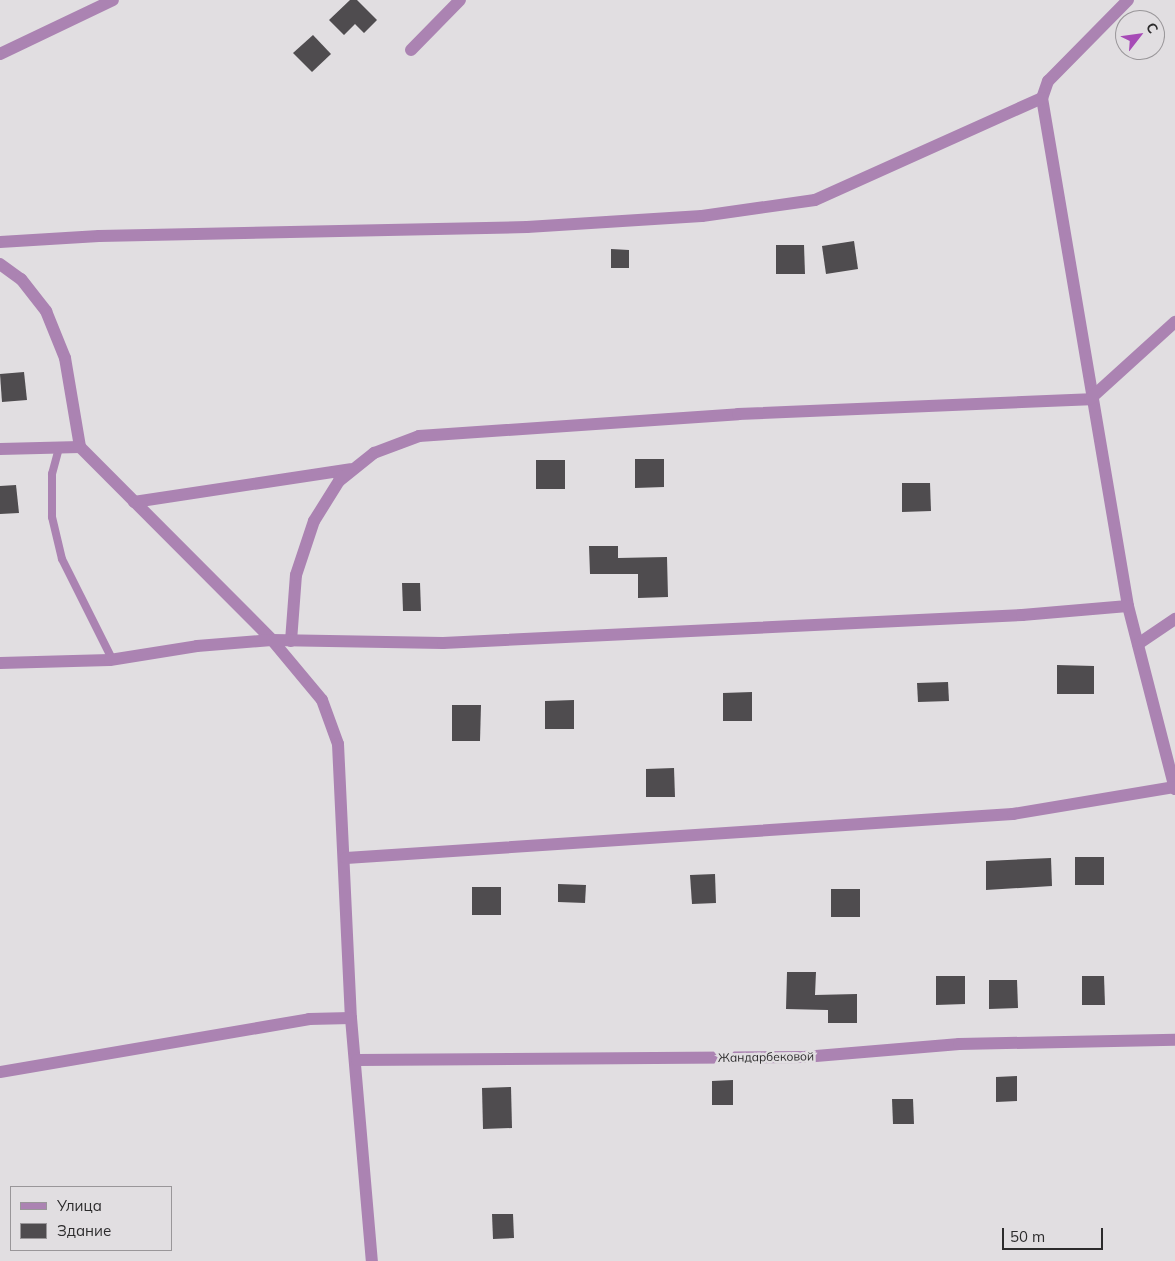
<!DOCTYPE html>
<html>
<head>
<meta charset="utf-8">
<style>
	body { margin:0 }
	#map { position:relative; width:1175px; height:1261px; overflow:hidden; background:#e1dee1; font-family:Mulish,sans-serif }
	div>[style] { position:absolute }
	.building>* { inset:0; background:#4f4c4f }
	.service>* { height:8px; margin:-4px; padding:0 4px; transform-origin:4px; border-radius:4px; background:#ab83b2 }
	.minor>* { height:12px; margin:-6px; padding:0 6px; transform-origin:6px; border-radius:6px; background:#ab83b2 }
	span { translate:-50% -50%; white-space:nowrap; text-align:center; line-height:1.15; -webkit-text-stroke:5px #e1dee1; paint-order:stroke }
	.street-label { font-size:12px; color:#2c2b2c }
	.legend { position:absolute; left:10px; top:1186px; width:162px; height:65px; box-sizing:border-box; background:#e1dee1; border:1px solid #999699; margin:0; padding:6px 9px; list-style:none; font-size:15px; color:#2c2b2c }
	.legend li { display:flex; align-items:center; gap:10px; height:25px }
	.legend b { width:25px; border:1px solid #999699 }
	.north { position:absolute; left:1115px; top:10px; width:50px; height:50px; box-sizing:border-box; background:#e1dee1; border:1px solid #999699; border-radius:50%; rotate:60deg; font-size:14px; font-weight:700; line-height:20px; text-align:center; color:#2c2b2c }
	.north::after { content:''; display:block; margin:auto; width:18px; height:22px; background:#a64bb6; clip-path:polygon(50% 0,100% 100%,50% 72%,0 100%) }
	.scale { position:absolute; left:1002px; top:1228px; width:101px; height:22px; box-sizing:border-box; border:2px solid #2c2b2c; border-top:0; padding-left:6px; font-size:15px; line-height:18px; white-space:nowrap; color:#2c2b2c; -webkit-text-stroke:4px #e1dee1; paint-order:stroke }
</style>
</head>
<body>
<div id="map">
	<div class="building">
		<i style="clip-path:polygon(350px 0,357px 0,377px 20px,364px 33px,355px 24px,344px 35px,329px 20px)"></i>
		<i style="clip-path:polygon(313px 35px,331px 54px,312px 72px,293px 53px)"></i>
		<i style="clip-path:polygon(854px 241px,858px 269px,826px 274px,822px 246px)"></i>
		<i style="clip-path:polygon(776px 245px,804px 245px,805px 274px,776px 274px)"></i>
		<i style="clip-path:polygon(611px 249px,629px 250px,629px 268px,611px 268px)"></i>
		<i style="clip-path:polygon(24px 372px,27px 400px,2px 402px,0 374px)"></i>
		<i style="clip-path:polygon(635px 459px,664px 459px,664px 487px,635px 488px)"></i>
		<i style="clip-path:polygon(536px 460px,565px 460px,565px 489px,536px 489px)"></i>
		<i style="clip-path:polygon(902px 483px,930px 483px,931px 511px,902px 512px)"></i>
		<i style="clip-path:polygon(16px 485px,19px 513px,0 514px,0 486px)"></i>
		<i style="clip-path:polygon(589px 546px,618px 546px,618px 558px,667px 557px,668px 597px,638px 598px,638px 574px,590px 574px)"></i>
		<i style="clip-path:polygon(402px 583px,420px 583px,421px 611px,403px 611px)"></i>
		<i style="clip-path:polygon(1057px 665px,1094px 666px,1094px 694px,1057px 694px)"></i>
		<i style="clip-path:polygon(948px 682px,949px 701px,918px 702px,917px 683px)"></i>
		<i style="clip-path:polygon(752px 692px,752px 721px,723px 721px,723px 693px)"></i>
		<i style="clip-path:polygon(574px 700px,574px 729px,545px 729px,545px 701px)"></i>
		<i style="clip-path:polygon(452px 705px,481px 705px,480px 741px,452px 741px)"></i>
		<i style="clip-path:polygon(674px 768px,675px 797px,646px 797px,646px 769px)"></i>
		<i style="clip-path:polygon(1075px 857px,1104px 857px,1104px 885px,1075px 885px)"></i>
		<i style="clip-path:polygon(1051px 858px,1052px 886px,986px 890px,986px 861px)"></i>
		<i style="clip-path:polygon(715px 874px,716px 903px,692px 904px,690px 875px)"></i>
		<i style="clip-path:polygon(558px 884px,586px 885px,585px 903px,558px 902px)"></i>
		<i style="clip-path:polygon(472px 887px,501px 887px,501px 915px,472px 915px)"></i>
		<i style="clip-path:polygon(831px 889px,860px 889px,860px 917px,831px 917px)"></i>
		<i style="clip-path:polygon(787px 972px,816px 972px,815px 995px,857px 994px,857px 1023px,828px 1023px,828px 1010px,786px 1009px)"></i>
		<i style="clip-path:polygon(936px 976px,965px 976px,965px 1004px,936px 1005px)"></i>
		<i style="clip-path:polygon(1082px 976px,1104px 976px,1105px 1005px,1082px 1005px)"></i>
		<i style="clip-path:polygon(989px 980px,1017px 980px,1018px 1008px,989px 1009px)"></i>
		<i style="clip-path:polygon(1017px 1076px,1017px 1101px,996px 1102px,996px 1077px)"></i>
		<i style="clip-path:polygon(733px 1080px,733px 1105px,712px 1105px,712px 1081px)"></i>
		<i style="clip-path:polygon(511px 1087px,512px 1128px,483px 1129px,482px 1088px)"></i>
		<i style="clip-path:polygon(892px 1099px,913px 1099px,914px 1124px,893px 1124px)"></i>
		<i style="clip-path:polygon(492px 1214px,513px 1214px,514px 1238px,493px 1239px)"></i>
	</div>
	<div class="service">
		<i style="left:59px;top:448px;width:27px;rotate:105deg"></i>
		<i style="left:52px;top:474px;width:43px;rotate:90deg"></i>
		<i style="left:52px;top:517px;width:43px;rotate:76.6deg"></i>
		<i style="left:62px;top:559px;width:112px;rotate:63.4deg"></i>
	</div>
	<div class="minor">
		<i style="left:1128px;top:0;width:114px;rotate:134.6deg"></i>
		<i style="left:1048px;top:81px;width:18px;rotate:109deg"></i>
		<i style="left:1042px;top:98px;width:515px;rotate:80.39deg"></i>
		<i style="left:1128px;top:606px;width:189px;rotate:75.6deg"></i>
		<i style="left:411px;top:50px;width:70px;rotate:-45.6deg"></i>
		<i style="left:0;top:54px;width:125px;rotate:-25.5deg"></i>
		<i style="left:0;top:242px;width:99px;rotate:-3.5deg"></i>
		<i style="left:99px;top:236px;width:428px;rotate:-1.2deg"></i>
		<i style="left:527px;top:227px;width:175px;rotate:-3.6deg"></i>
		<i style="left:702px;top:216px;width:114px;rotate:-8.1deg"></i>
		<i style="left:815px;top:200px;width:249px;rotate:-24.2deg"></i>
		<i style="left:0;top:264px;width:26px;rotate:36deg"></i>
		<i style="left:21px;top:279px;width:41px;rotate:52deg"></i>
		<i style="left:46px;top:311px;width:51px;rotate:68deg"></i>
		<i style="left:65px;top:358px;width:90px;rotate:80.4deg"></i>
		<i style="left:80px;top:447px;width:272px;rotate:45.1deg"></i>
		<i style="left:272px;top:640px;width:78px;rotate:50.2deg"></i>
		<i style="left:322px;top:700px;width:47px;rotate:70deg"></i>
		<i style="left:338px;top:744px;width:274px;rotate:87.3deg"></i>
		<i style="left:351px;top:1018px;width:244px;rotate:85.1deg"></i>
		<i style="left:0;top:449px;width:80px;rotate:-1.4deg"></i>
		<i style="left:134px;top:502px;width:219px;rotate:-8.6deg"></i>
		<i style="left:291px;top:641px;width:66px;rotate:-85.7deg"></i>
		<i style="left:296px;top:575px;width:57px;rotate:-71.6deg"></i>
		<i style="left:314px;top:521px;width:47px;rotate:-58deg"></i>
		<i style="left:339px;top:481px;width:45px;rotate:-38.7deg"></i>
		<i style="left:374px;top:453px;width:48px;rotate:-20.7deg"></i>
		<i style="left:419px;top:436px;width:320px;rotate:-3.9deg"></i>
		<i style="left:738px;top:414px;width:352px;rotate:-2.4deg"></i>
		<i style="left:1090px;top:399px;width:115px;rotate:-42.2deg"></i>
		<i style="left:1138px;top:644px;width:45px;rotate:-34deg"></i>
		<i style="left:0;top:663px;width:110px;rotate:-1.6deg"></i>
		<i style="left:110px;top:660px;width:88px;rotate:-9.1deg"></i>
		<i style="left:197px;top:646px;width:75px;rotate:-4.6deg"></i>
		<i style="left:272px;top:640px;width:171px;rotate:1deg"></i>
		<i style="left:443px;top:643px;width:580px;rotate:-2.77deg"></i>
		<i style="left:1022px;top:615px;width:106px;rotate:-4.9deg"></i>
		<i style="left:346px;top:858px;width:668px;rotate:-3.77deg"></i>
		<i style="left:1013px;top:814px;width:164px;rotate:-9.5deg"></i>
		<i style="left:357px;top:1060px;width:447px;rotate:-0.4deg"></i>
		<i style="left:804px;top:1057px;width:156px;rotate:-4.8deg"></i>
		<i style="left:959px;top:1044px;width:216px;rotate:-1.1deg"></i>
		<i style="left:0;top:1072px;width:314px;rotate:-9.7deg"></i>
		<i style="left:309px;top:1019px;width:42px;rotate:-1.4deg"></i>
	</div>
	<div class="street-label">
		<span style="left:766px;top:1057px;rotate:-1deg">Жандарбековой</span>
	</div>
	<ul class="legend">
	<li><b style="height:6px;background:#ab83b2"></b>Улица</li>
	<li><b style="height:14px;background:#4f4c4f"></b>Здание</li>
	</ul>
	<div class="north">С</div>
	<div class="scale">50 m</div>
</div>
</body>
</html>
